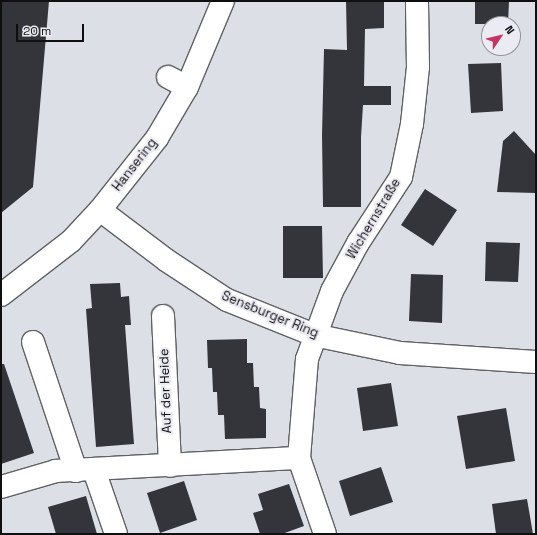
<!DOCTYPE html>
<html>
<head>
<meta charset="utf-8">
<style>
	body { margin:0 }
	#map { position:relative; width:537px; height:535px; overflow:hidden; background:#dddfe6; font-family:"Space Grotesk",sans-serif }
	div>[style] { position:absolute }
	.building>* { inset:0; background:#34353a }
	.roads { filter:drop-shadow(1px 0 #606167) drop-shadow(-1px 0 #606167) drop-shadow(0 1px #606167) drop-shadow(0 -1px #606167) }
	.minor>* { height:22px; margin:-11px; padding:0 11px; transform-origin:11px; border-radius:11px; background:#fff }
	span { translate:-50% -50%; white-space:nowrap; text-align:center; line-height:1.15; -webkit-text-stroke:4px #ebecf3; paint-order:stroke }
	.street-label { font-size:13px; color:#0f0f11 }
	.frame { position:absolute; inset:0; border:2px solid #0f0f11; pointer-events:none }
	.north { position:absolute; left:481px; top:16px; width:40px; height:40px; box-sizing:border-box; background:#ebecf3; border:1px solid #939499; border-radius:50%; rotate:55deg; font-size:11px; font-weight:700; line-height:16px; text-align:center; color:#0f0f11 }
	.north::after { content:''; display:block; margin:auto; width:14px; height:18px; background:#c43661; clip-path:polygon(50% 0,100% 100%,50% 72%,0 100%) }
	.scale { position:absolute; left:16px; top:24px; width:68px; height:18px; box-sizing:border-box; border:2px solid #0f0f11; border-top:0; padding-left:5px; font-size:12px; line-height:14px; white-space:nowrap; color:#0f0f11; -webkit-text-stroke:3px #ebecf3; paint-order:stroke }
</style>
</head>
<body>
<div id="map">
	<div class="building">
		<i style="clip-path:polygon(2px 1px,49px 1px,33px 187px,1px 213px)"></i>
		<i style="clip-path:polygon(346px 1px,384px 1px,384px 28px,365px 29px,364px 86px,391px 86px,391px 105px,363px 105px,361px 137px,361px 207px,323px 207px,322px 135px,324px 49px,347px 50px)"></i>
		<i style="clip-path:polygon(475px 1px,509px 1px,508px 24px,475px 24px)"></i>
		<i style="clip-path:polygon(501px 63px,503px 111px,471px 113px,468px 64px)"></i>
		<i style="clip-path:polygon(514px 131px,536px 155px,536px 193px,497px 192px,503px 141px)"></i>
		<i style="clip-path:polygon(425px 189px,457px 210px,433px 246px,401px 225px)"></i>
		<i style="clip-path:polygon(283px 226px,322px 226px,323px 278px,283px 278px)"></i>
		<i style="clip-path:polygon(486px 242px,520px 243px,518px 282px,485px 281px)"></i>
		<i style="clip-path:polygon(411px 274px,443px 275px,442px 323px,409px 321px)"></i>
		<i style="clip-path:polygon(120px 283px,121px 297px,129px 296px,131px 325px,125px 325px,134px 444px,96px 447px,86px 309px,92px 308px,90px 284px)"></i>
		<i style="clip-path:polygon(247px 339px,247px 363px,253px 363px,254px 387px,259px 387px,260px 408px,266px 409px,266px 438px,225px 439px,224px 415px,218px 415px,217px 392px,213px 392px,212px 368px,208px 368px,207px 340px)"></i>
		<i style="clip-path:polygon(1px 364px,4px 364px,34px 453px,1px 464px)"></i>
		<i style="clip-path:polygon(391px 383px,398px 426px,363px 431px,357px 388px)"></i>
		<i style="clip-path:polygon(506px 408px,515px 461px,466px 469px,457px 416px)"></i>
		<i style="clip-path:polygon(381px 467px,393px 502px,350px 516px,339px 481px)"></i>
		<i style="clip-path:polygon(184px 481px,197px 520px,160px 533px,147px 493px)"></i>
		<i style="clip-path:polygon(289px 484px,304px 526px,282px 534px,260px 534px,253px 513px,263px 510px,258px 494px)"></i>
		<i style="clip-path:polygon(86px 496px,97px 534px,56px 534px,48px 507px)"></i>
		<i style="clip-path:polygon(527px 499px,533px 534px,496px 534px,492px 504px)"></i>
	</div>
	<div class="roads">
		<div class="minor">
			<i style="left:168px;top:77px;width:21px;rotate:28deg"></i>
			<i style="left:100px;top:210px;width:83px;rotate:37.1deg"></i>
			<i style="left:166px;top:260px;width:73px;rotate:33.3deg"></i>
			<i style="left:227px;top:300px;width:94px;rotate:21.9deg"></i>
			<i style="left:314px;top:335px;width:88px;rotate:11.8deg"></i>
			<i style="left:400px;top:353px;width:136px;rotate:3.8deg"></i>
			<i style="left:1px;top:295px;width:88px;rotate:-37.6deg"></i>
			<i style="left:71px;top:241px;width:42px;rotate:-46.9deg"></i>
			<i style="left:100px;top:210px;width:92px;rotate:-51.6deg"></i>
			<i style="left:157px;top:138px;width:59px;rotate:-59.5deg"></i>
			<i style="left:187px;top:87px;width:93px;rotate:-67.3deg"></i>
			<i style="left:163px;top:316px;width:150px;rotate:87.3deg"></i>
			<i style="left:33px;top:342px;width:136px;rotate:71.6deg"></i>
			<i style="left:94px;top:470px;width:68px;rotate:71deg"></i>
			<i style="left:1px;top:487px;width:57px;rotate:-16.2deg"></i>
			<i style="left:56px;top:471px;width:243px;rotate:-3.1deg"></i>
			<i style="left:325px;top:534px;width:80px;rotate:-108.9deg"></i>
			<i style="left:299px;top:458px;width:99px;rotate:-85.4deg"></i>
			<i style="left:307px;top:359px;width:72px;rotate:-69.8deg"></i>
			<i style="left:332px;top:291px;width:55px;rotate:-61.6deg"></i>
			<i style="left:358px;top:243px;width:79px;rotate:-56.9deg"></i>
			<i style="left:401px;top:177px;width:54px;rotate:-78.3deg"></i>
			<i style="left:412px;top:124px;width:57px;rotate:-84deg"></i>
			<i style="left:418px;top:67px;width:66px;rotate:-90.9deg"></i>
		</div>
	</div>
	<div class="street-label">
		<span style="left:135px;top:165px;rotate:-52deg">Hansering</span>
		<span style="left:374px;top:219px;rotate:-59deg">Wichernstraße</span>
		<span style="left:270px;top:315px;rotate:22deg">Sensburger Ring</span>
		<span style="left:166px;top:391px;rotate:-92deg">Auf der Heide</span>
	</div>
	<div class="frame"></div>
	<div class="north">N</div>
	<div class="scale">20 m</div>
</div>
</body>
</html>
